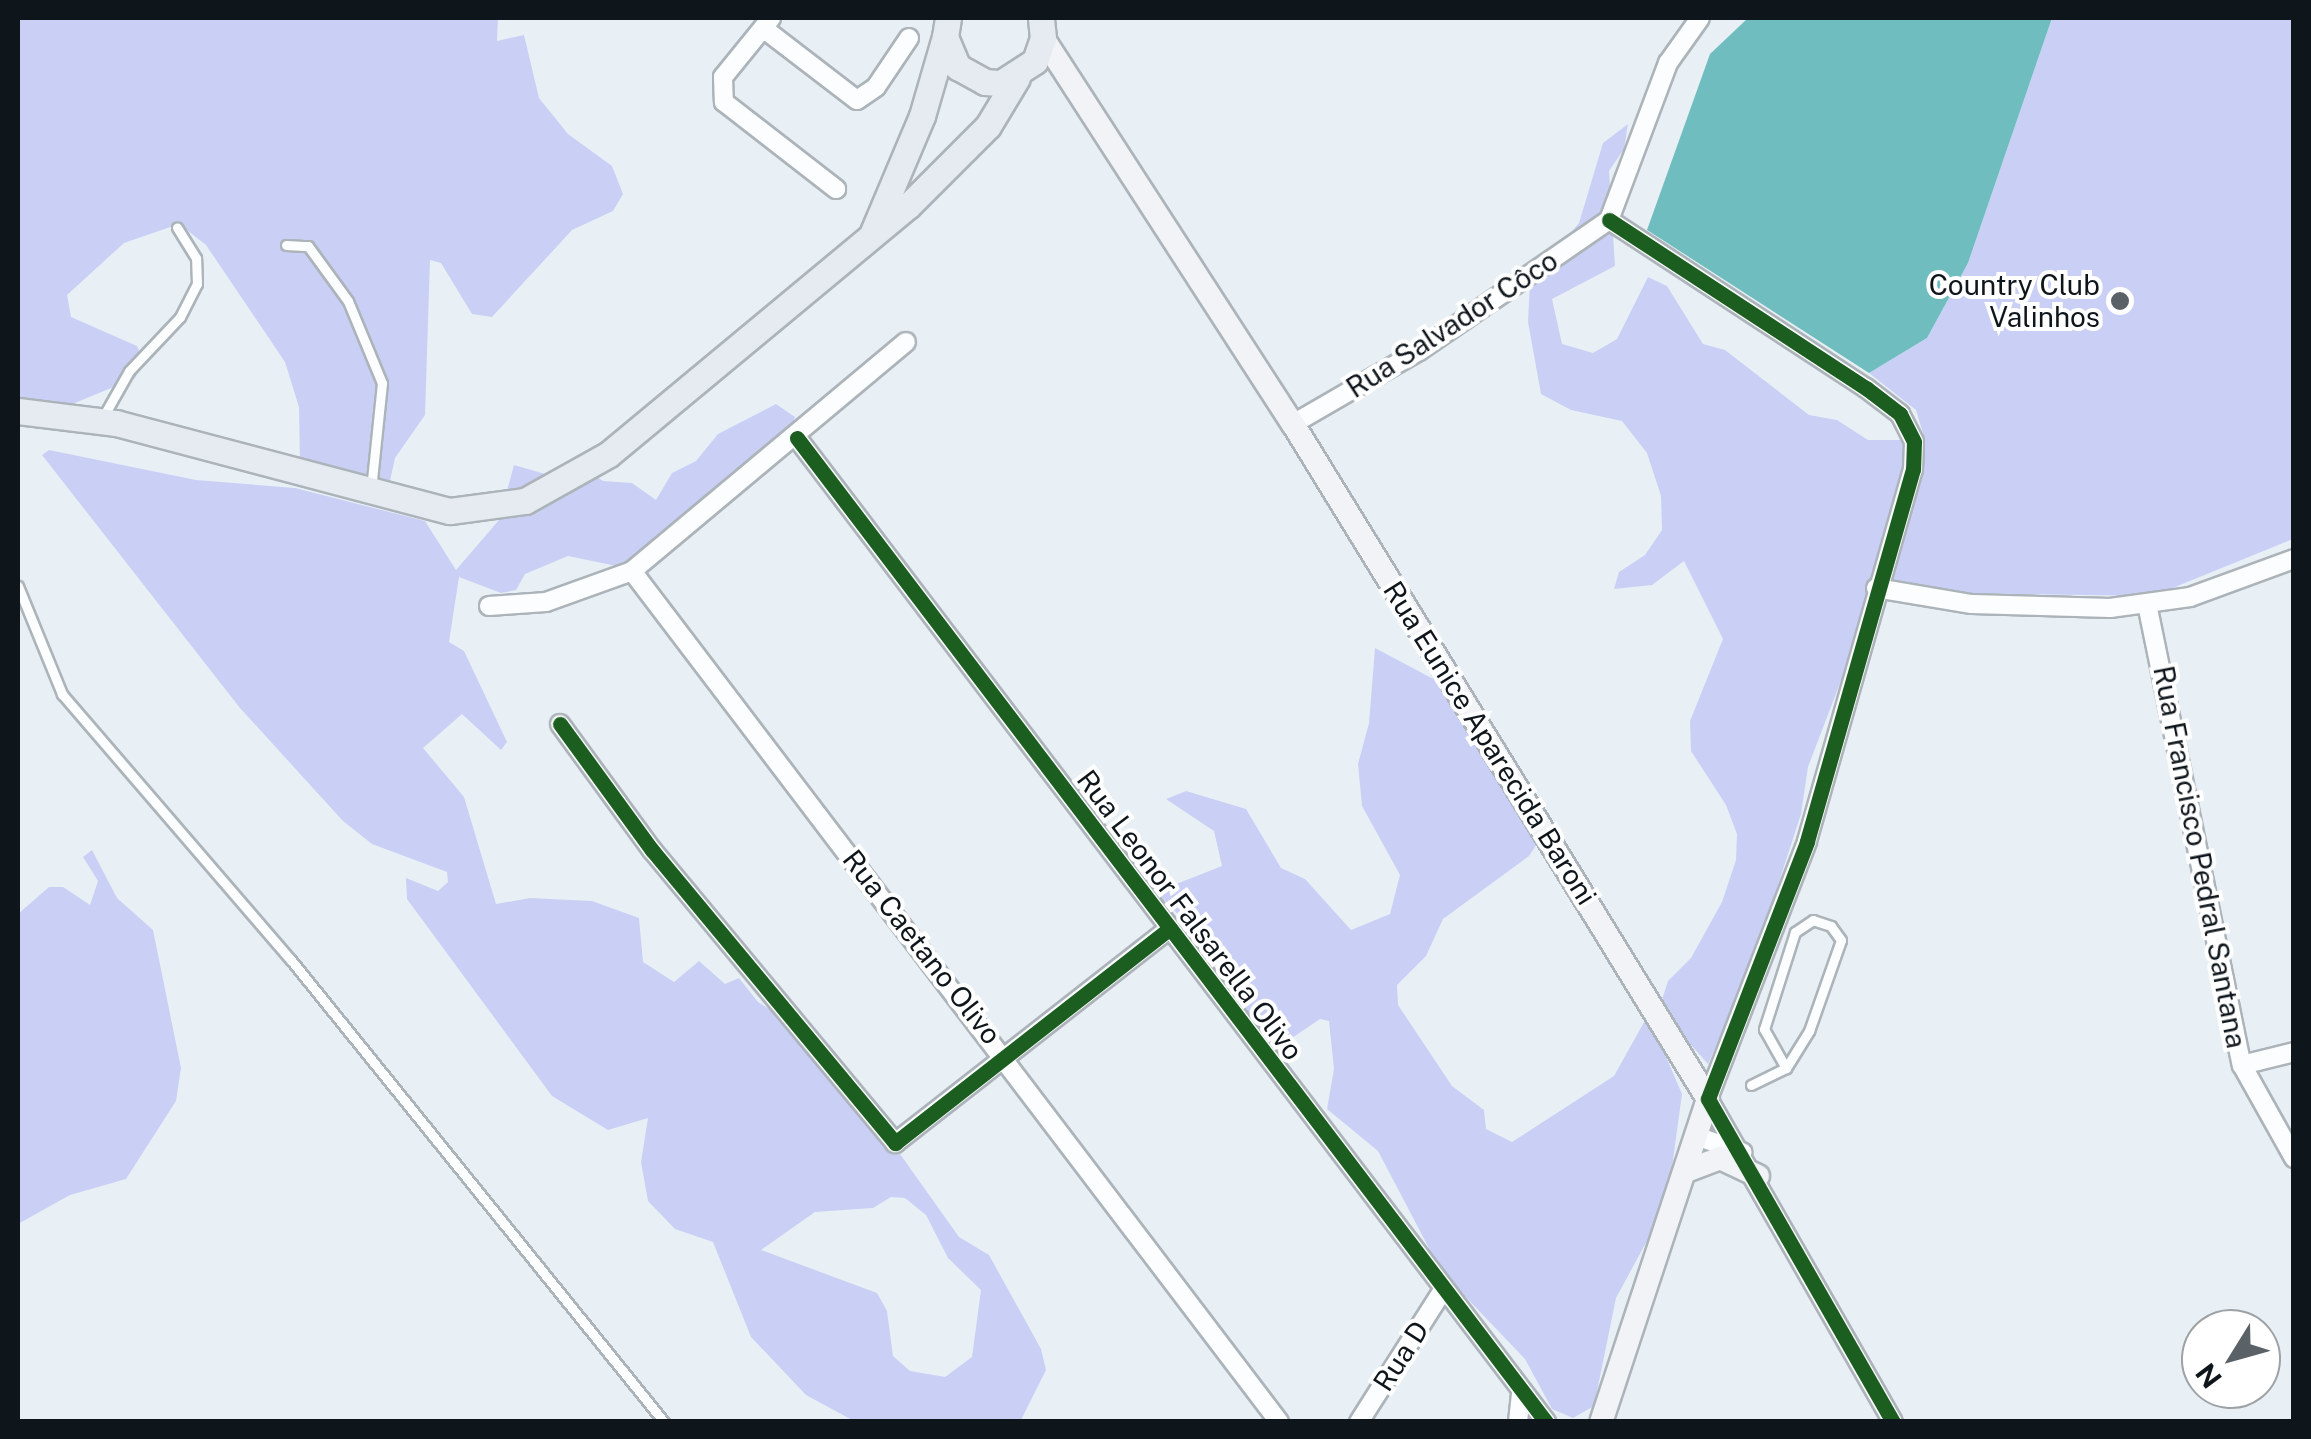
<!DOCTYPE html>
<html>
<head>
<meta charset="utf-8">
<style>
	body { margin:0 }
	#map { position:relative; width:2311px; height:1439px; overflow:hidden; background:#e8f0f5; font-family:"Public Sans",sans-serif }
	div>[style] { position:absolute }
	.green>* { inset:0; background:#cad0f5 }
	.water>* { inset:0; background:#70bdc0 }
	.roads { filter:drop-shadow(2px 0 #acb4ba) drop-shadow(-2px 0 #acb4ba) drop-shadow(0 2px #acb4ba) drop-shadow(0 -2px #acb4ba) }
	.service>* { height:9px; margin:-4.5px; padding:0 4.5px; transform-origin:4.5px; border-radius:4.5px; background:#fcfdfe }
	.minor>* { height:18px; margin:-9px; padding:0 9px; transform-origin:9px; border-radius:9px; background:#fcfdfe }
	.secondary>* { height:22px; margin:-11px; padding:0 11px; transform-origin:11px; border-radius:11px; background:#f1f3f7 }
	.primary>* { height:25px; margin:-12.5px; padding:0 12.5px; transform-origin:12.5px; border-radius:12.5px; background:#e6ebf1 }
	.cycleway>* { height:15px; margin:-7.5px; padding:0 7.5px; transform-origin:7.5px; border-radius:7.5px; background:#1b5e20 }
	.dots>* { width:28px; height:28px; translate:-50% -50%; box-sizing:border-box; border:5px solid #fff; border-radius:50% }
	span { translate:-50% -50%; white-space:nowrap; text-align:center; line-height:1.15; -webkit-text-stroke:8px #fff; paint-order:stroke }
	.poi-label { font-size:28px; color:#0e161c }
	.right { translate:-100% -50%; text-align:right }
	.street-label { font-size:28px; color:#0e161c }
	.frame { position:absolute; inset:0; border:20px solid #0e161c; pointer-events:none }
	.north { position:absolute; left:2181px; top:1309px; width:100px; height:100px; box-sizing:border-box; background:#fff; border:2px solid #9fa2a4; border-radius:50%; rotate:233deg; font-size:28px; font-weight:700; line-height:40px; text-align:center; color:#0e161c }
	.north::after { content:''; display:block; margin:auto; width:35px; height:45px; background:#5a6268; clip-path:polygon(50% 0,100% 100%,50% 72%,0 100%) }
</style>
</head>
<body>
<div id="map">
	<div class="green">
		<i style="clip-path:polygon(18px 18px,498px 18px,497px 41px,524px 35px,539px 98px,568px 134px,612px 166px,623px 194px,613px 211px,572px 230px,492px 317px,472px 314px,441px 263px,430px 260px,425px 415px,395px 458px,390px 481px,378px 490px,300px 465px,299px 407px,285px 362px,206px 245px,179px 224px,124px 243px,67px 295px,71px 317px,137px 346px,144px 362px,135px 378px,75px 403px,18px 405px)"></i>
		<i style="clip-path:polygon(2052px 18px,2293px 18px,2293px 539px,2153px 596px,1959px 593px,1894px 584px,1871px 602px,1808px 767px,1801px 814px,1754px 959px,1708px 1064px,1659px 1009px,1668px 981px,1691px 958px,1722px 902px,1736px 860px,1737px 834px,1726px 805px,1691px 751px,1690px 721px,1723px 639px,1684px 561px,1652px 585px,1614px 589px,1619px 572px,1645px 555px,1662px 530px,1661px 496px,1647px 453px,1622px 421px,1571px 410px,1541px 394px,1528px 322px,1530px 282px,1579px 223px,1603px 143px,1628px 124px,1624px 149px,1609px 171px,1615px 266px,1552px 299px,1562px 344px,1593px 353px,1617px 339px,1648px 277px,1667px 286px,1703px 344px,1725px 350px,1809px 415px,1837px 420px,1868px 440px,1925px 440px,1916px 410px,1869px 373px,1927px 338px,1968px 263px)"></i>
		<i style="clip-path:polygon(evenodd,776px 404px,795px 417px,792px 426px,626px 568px,568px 556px,525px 574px,516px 590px,501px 593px,459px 577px,449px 642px,464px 651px,507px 742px,501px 750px,462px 714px,423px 748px,464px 797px,496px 904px,530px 898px,592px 901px,639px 918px,643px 962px,674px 982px,699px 961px,725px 984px,739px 978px,758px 1002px,819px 1040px,959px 1237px,989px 1255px,1041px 1349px,1046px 1370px,1020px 1422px,854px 1421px,806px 1395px,751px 1337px,713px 1242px,675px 1229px,648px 1201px,641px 1162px,648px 1118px,608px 1130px,552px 1096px,407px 899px,406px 878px,438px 891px,448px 882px,447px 872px,372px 844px,343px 821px,240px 708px,42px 455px,49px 450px,196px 480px,295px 488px,425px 521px,456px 570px,499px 520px,514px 465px,545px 474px,572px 461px,603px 481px,632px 483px,656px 500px,672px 473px,696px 461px,718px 434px,776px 404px,891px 1197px,905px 1198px,926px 1215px,948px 1258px,981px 1290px,972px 1357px,945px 1377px,910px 1371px,893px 1356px,887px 1311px,877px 1293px,761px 1250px,815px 1212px,873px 1208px,891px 1197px)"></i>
		<i style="clip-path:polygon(1375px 648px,1439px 682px,1539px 841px,1529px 856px,1443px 919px,1426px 956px,1397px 985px,1398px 1005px,1452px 1086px,1484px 1110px,1486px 1129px,1512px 1142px,1614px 1076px,1648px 1015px,1682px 1094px,1667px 1204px,1616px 1298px,1594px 1406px,1573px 1418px,1552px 1409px,1525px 1359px,1441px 1271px,1378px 1151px,1327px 1109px,1334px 1069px,1329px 1021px,1320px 1019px,1286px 1042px,1259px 1035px,1237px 1004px,1225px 962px,1156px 892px,1222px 866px,1214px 831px,1166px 799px,1186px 791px,1246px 809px,1281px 868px,1305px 879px,1351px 930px,1390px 914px,1400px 875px,1362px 806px,1358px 764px,1369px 723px)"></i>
		<i style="clip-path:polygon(92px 850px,117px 898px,153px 930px,181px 1068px,176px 1101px,126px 1179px,70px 1195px,18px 1224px,18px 914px,49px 887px,63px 887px,90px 905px,98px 881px,83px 857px)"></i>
	</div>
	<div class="water">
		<i style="clip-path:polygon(1748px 18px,2052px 18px,1968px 263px,1927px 338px,1869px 373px,1647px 230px,1710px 54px)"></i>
	</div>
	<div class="roads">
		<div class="service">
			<i style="left:286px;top:245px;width:22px;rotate:3deg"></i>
			<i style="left:308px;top:246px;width:68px;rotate:54deg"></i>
			<i style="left:348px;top:301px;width:89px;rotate:67.5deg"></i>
			<i style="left:382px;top:383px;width:107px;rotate:95.9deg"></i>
			<i style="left:103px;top:417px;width:53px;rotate:-60.5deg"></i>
			<i style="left:129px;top:371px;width:74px;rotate:-46.6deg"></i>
			<i style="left:180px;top:317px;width:37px;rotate:-63deg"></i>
			<i style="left:197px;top:284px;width:26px;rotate:-92deg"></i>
			<i style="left:196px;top:258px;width:36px;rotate:-122deg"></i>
			<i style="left:18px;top:586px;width:117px;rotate:67.8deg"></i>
			<i style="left:62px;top:694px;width:351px;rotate:49.3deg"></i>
			<i style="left:291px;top:960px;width:594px;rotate:51.08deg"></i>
			<i style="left:1751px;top:1085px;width:39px;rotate:-26deg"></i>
			<i style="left:1786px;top:1068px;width:44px;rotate:-58.1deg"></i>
			<i style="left:1809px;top:1031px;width:96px;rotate:-70.6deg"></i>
			<i style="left:1841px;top:940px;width:17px;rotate:-126deg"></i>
			<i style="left:1831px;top:926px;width:19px;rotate:-162deg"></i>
			<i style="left:1813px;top:920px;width:22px;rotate:146deg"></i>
			<i style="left:1795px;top:932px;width:102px;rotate:107.7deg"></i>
			<i style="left:1764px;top:1029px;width:45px;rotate:60.6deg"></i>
		</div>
		<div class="minor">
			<i style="left:771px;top:18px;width:76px;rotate:129.1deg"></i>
			<i style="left:723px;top:77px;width:25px;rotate:88deg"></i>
			<i style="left:724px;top:102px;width:142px;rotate:37.8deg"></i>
			<i style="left:763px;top:28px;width:118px;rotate:37.5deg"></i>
			<i style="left:857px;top:100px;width:23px;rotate:-34deg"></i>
			<i style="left:876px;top:87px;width:59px;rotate:-56deg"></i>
			<i style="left:1609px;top:220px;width:307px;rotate:33.2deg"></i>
			<i style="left:1866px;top:388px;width:43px;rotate:37.4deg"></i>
			<i style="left:1900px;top:414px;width:31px;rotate:63deg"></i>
			<i style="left:1914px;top:442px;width:27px;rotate:92deg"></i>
			<i style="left:1913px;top:469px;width:388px;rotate:105.9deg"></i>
			<i style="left:1807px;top:842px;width:275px;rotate:111.1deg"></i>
			<i style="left:1708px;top:1099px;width:372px;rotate:60.2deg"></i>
			<i style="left:1609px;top:220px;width:168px;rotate:-69.4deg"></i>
			<i style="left:1668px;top:63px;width:55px;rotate:-54.6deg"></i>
			<i style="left:1293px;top:424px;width:146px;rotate:-30.1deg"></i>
			<i style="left:1419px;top:351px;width:231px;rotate:-34.6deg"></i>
			<i style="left:797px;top:438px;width:1237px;rotate:52.72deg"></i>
			<i style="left:632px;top:571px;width:1069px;rotate:52.75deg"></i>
			<i style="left:1876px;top:588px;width:97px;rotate:9.5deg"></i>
			<i style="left:1972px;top:604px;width:138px;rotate:1.7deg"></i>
			<i style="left:2110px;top:608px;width:81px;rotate:-7.8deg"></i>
			<i style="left:2190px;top:597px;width:111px;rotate:-20.1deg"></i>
			<i style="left:2147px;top:604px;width:471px;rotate:78.4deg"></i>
			<i style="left:2242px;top:1065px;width:107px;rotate:60.8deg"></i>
			<i style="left:489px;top:606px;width:57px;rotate:-4deg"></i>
			<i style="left:546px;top:602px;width:91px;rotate:-19.8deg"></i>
			<i style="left:632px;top:571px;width:357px;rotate:-39.9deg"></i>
			<i style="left:560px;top:724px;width:156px;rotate:53.9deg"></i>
			<i style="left:652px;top:850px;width:381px;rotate:50.3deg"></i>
			<i style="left:895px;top:1143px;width:349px;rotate:-38deg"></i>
			<i style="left:2242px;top:1065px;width:54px;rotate:-14deg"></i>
			<i style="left:1699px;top:1137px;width:46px;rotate:19.2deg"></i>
			<i style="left:1359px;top:1422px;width:156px;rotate:-57.5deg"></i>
			<i style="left:1518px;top:1422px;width:30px;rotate:-84deg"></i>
		</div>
		<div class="secondary">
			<i style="left:1043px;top:38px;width:460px;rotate:57.1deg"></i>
			<i style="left:1293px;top:424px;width:792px;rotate:58.42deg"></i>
			<i style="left:1708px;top:1099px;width:340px;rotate:108.3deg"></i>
			<i style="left:1689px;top:1170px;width:33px;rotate:-21deg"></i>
			<i style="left:1720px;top:1158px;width:42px;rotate:25.3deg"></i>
		</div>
		<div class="primary">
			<i style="left:948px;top:18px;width:19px;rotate:99deg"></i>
			<i style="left:945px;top:37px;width:33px;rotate:67deg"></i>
			<i style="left:958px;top:67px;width:31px;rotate:29deg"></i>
			<i style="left:985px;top:82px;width:16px;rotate:4deg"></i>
			<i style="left:1001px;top:83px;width:40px;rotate:-32.9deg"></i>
			<i style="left:1035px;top:61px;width:24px;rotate:-71deg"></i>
			<i style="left:1043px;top:38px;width:20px;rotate:-96deg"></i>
			<i style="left:873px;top:232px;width:126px;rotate:-67.1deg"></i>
			<i style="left:922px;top:116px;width:82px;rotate:-73.8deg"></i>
			<i style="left:18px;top:411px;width:99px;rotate:7deg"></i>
			<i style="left:116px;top:423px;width:345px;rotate:14.8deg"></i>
			<i style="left:450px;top:511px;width:76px;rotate:-7.6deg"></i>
			<i style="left:525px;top:501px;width:96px;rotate:-29.2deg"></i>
			<i style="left:609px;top:454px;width:388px;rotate:-39.7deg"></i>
			<i style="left:908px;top:206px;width:113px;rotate:-45deg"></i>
			<i style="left:988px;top:126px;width:56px;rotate:-58.9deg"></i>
		</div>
	</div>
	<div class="cycleway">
		<i style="left:1609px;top:220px;width:307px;rotate:33.2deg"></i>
		<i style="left:1866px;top:388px;width:43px;rotate:37.4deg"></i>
		<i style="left:1900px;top:414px;width:31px;rotate:63deg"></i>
		<i style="left:1914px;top:442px;width:27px;rotate:92deg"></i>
		<i style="left:1913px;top:469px;width:388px;rotate:105.9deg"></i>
		<i style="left:1807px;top:842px;width:275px;rotate:111.1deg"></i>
		<i style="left:1708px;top:1099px;width:372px;rotate:60.2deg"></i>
		<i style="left:797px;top:438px;width:1237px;rotate:52.72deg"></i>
		<i style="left:560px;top:724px;width:156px;rotate:53.9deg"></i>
		<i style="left:652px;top:850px;width:381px;rotate:50.3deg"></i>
		<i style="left:895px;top:1143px;width:349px;rotate:-38deg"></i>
	</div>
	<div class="dots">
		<i style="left:2120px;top:301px;background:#5a6268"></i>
	</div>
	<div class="poi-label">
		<span class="right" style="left:2100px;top:301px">Country Club<br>Valinhos</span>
	</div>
	<div class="street-label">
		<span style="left:1452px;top:324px;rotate:-33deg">Rua Salvador Côco</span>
		<span style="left:1490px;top:743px;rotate:58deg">Rua Eunice Aparecida Baroni</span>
		<span style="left:2200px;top:857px;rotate:79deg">Rua Francisco Pedral Santana</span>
		<span style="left:1190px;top:915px;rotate:53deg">Rua Leonor Falsarella Olivo</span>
		<span style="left:922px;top:947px;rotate:52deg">Rua Caetano Olivo</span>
		<span style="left:1401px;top:1356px;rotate:-57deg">Rua D</span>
	</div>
	<div class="frame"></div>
	<div class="north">N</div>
</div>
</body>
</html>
